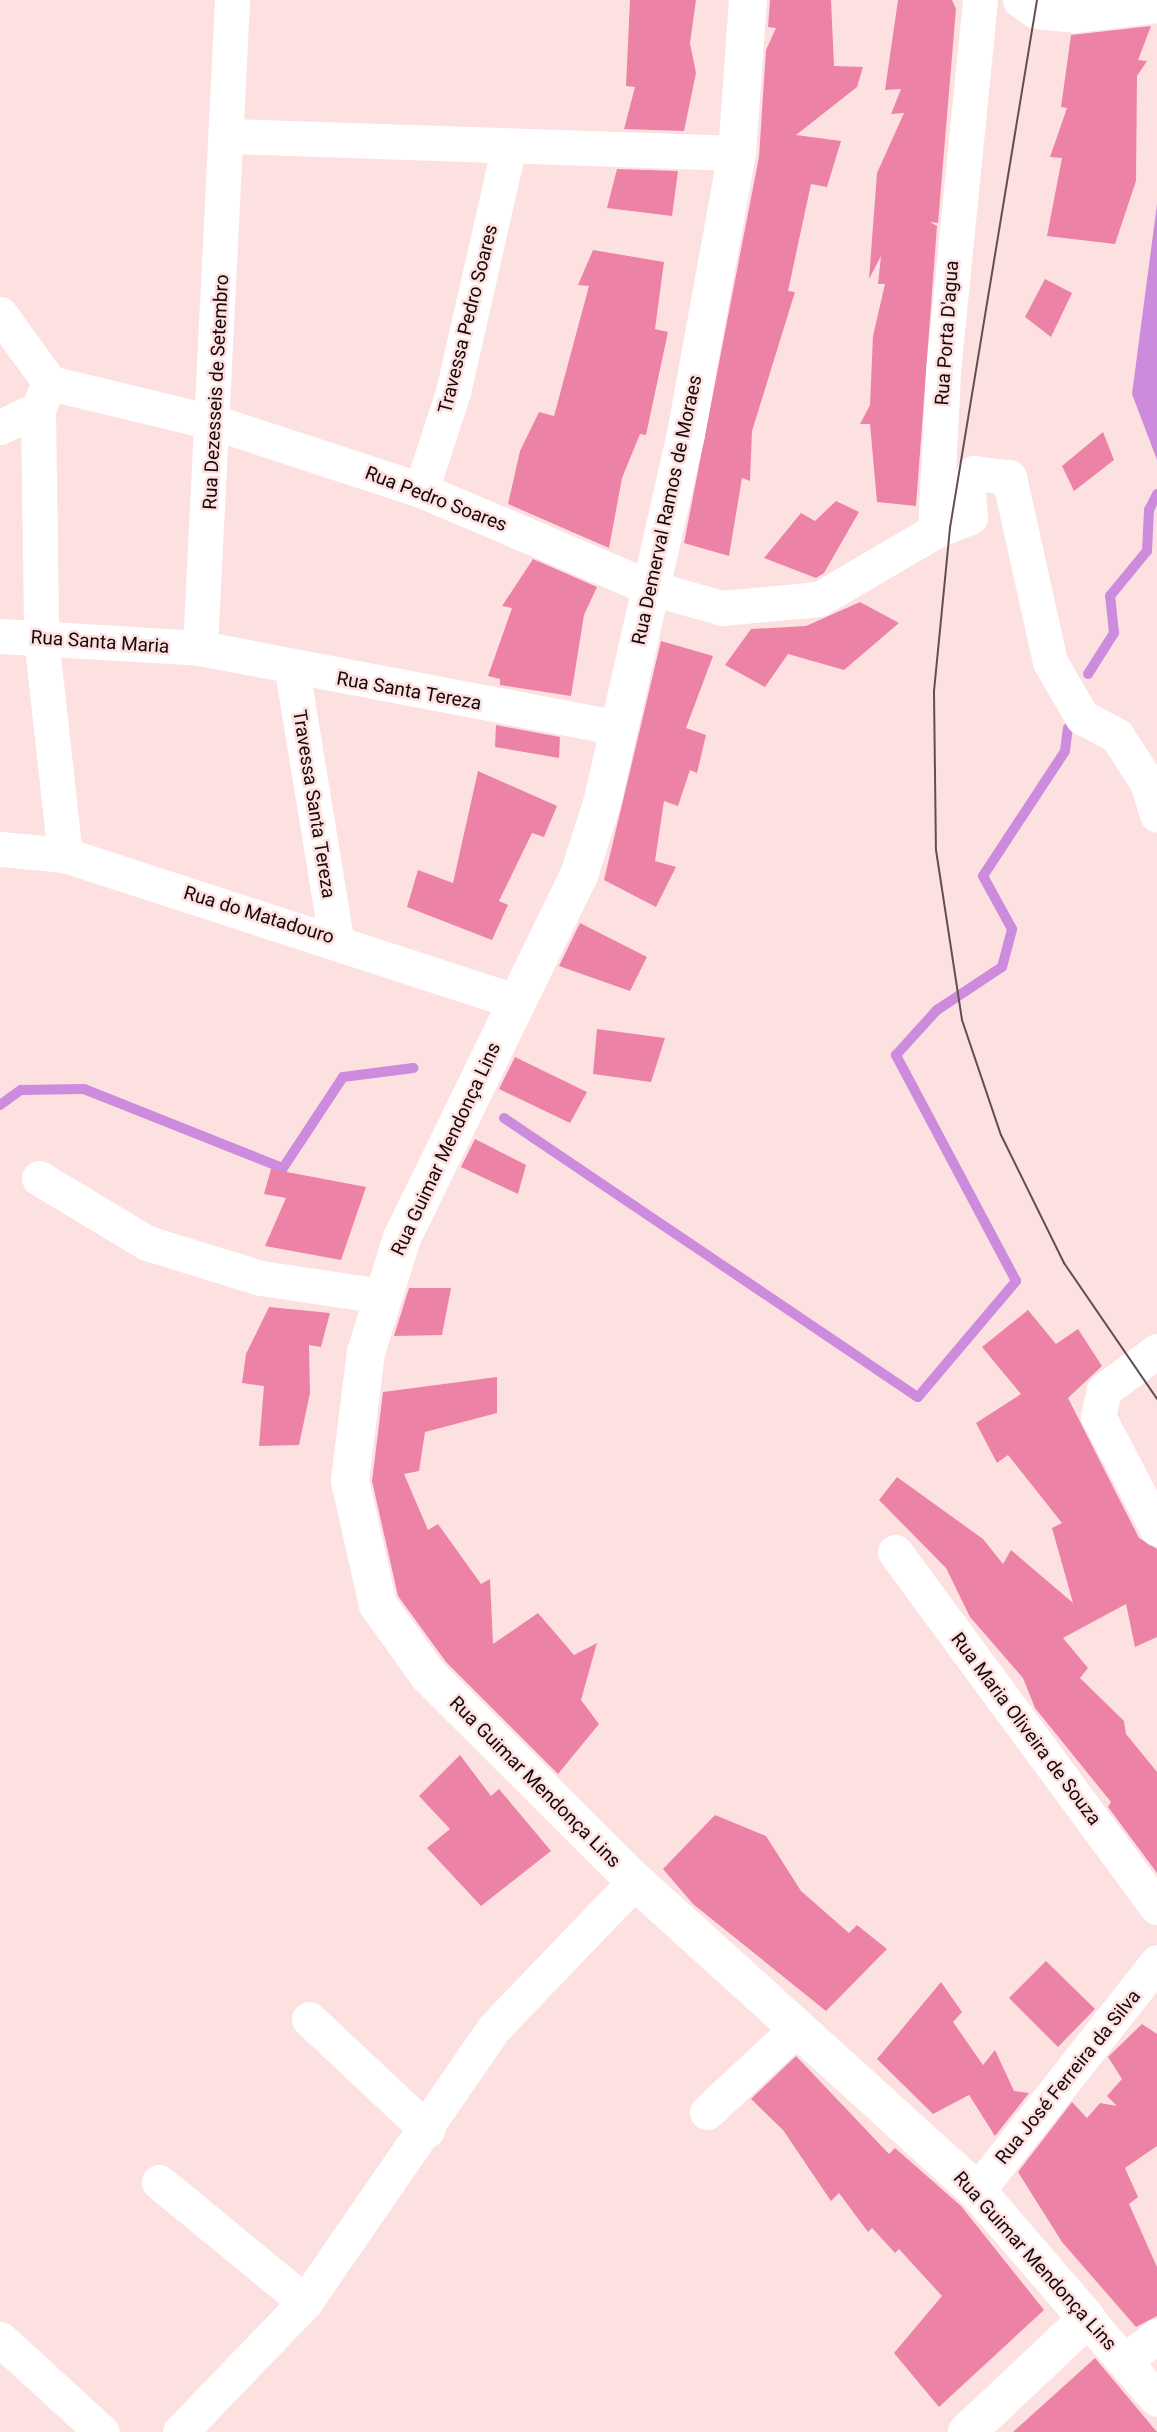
<!DOCTYPE html>
<html>
<head>
<meta charset="utf-8">
<style>
	body { margin:0 }
	#map { position:relative; width:1157px; height:2432px; overflow:hidden; background:#fde1e0; font-family:Roboto,sans-serif }
	div>[style] { position:absolute }
	.water>* { inset:0; background:#cd8bdd }
	.stream>* { height:10px; margin:-5px; padding:0 5px; transform-origin:5px; border-radius:5px; background:#cd8bdd }
	.building>* { inset:0; background:#ec83a6 }
	.minor>* { height:35px; margin:-17.5px; padding:0 17.5px; transform-origin:17.5px; border-radius:17.5px; background:#fff }
	.tertiary>* { height:38px; margin:-19px; padding:0 19px; transform-origin:19px; border-radius:19px; background:#fff }
	.tram>* { height:2px; margin:-1px; padding:0 1px; transform-origin:1px; border-radius:1px; background:#624f4f }
	span { translate:-50% -50%; white-space:nowrap; text-align:center; line-height:1.15; -webkit-text-stroke:5px #fde1e0; paint-order:stroke }
	.street-label { font-size:19px; color:#170909 }
</style>
</head>
<body>
<div id="map">
	<div class="water">
		<i style="clip-path:polygon(1157px 204px,1157px 460px,1132px 394px)"></i>
	</div>
	<div class="stream">
		<i style="left:1088px;top:674px;width:49px;rotate:-57.6deg"></i>
		<i style="left:1114px;top:633px;width:37px;rotate:-96deg"></i>
		<i style="left:1110px;top:596px;width:58px;rotate:-50.6deg"></i>
		<i style="left:1147px;top:551px;width:41px;rotate:-87.2deg"></i>
		<i style="left:1149px;top:510px;width:18px;rotate:-63deg"></i>
		<i style="left:0;top:1105px;width:26px;rotate:-36deg"></i>
		<i style="left:21px;top:1090px;width:63px;rotate:-0.9deg"></i>
		<i style="left:84px;top:1089px;width:214px;rotate:21.7deg"></i>
		<i style="left:283px;top:1168px;width:109px;rotate:-56.6deg"></i>
		<i style="left:343px;top:1077px;width:71px;rotate:-7.3deg"></i>
		<i style="left:504px;top:1118px;width:499px;rotate:34deg"></i>
		<i style="left:918px;top:1397px;width:152px;rotate:-49.8deg"></i>
		<i style="left:1016px;top:1281px;width:256px;rotate:-118deg"></i>
		<i style="left:896px;top:1055px;width:61px;rotate:-47.7deg"></i>
		<i style="left:937px;top:1010px;width:78px;rotate:-33.5deg"></i>
		<i style="left:1002px;top:967px;width:39px;rotate:-75deg"></i>
		<i style="left:1012px;top:929px;width:60px;rotate:-118.7deg"></i>
		<i style="left:983px;top:876px;width:149px;rotate:-56.7deg"></i>
		<i style="left:1065px;top:751px;width:23px;rotate:-83deg"></i>
	</div>
	<div class="building">
		<i style="clip-path:polygon(630px 0,696px 0,690px 43px,696px 73px,684px 131px,624px 129px,635px 87px,626px 86px)"></i>
		<i style="clip-path:polygon(770px 0,831px 0,834px 66px,863px 67px,857px 87px,796px 135px,841px 141px,827px 187px,811px 184px,788px 291px,795px 292px,752px 431px,750px 481px,742px 478px,729px 556px,684px 543px,759px 157px,766px 50px,776px 28px,768px 27px)"></i>
		<i style="clip-path:polygon(898px 0,952px 0,956px 9px,938px 223px,930px 222px,937px 226px,916px 506px,877px 502px,870px 424px,860px 424px,870px 405px,873px 336px,885px 284px,878px 284px,881px 256px,869px 279px,877px 173px,904px 113px,891px 114px,901px 89px,885px 90px)"></i>
		<i style="clip-path:polygon(1151px 26px,1138px 60px,1147px 61px,1137px 76px,1136px 181px,1115px 244px,1047px 236px,1062px 158px,1050px 157px,1067px 108px,1061px 107px,1071px 35px)"></i>
		<i style="clip-path:polygon(617px 169px,678px 171px,672px 216px,607px 208px)"></i>
		<i style="clip-path:polygon(593px 250px,664px 262px,655px 329px,668px 332px,646px 435px,640px 434px,622px 478px,609px 548px,508px 504px,520px 451px,539px 412px,554px 416px,589px 286px,578px 285px)"></i>
		<i style="clip-path:polygon(1045px 279px,1072px 293px,1051px 337px,1025px 317px)"></i>
		<i style="clip-path:polygon(1103px 432px,1114px 460px,1074px 491px,1062px 466px)"></i>
		<i style="clip-path:polygon(836px 501px,859px 512px,824px 573px,816px 578px,764px 558px,801px 513px,815px 521px)"></i>
		<i style="clip-path:polygon(533px 559px,597px 587px,584px 615px,571px 696px,500px 685px,500px 679px,488px 676px,512px 608px,502px 606px)"></i>
		<i style="clip-path:polygon(860px 602px,899px 623px,844px 670px,788px 654px,765px 687px,725px 665px,751px 629px,806px 626px)"></i>
		<i style="clip-path:polygon(661px 641px,713px 656px,686px 728px,706px 735px,697px 773px,690px 770px,678px 806px,664px 801px,655px 861px,676px 867px,656px 907px,604px 880px)"></i>
		<i style="clip-path:polygon(496px 725px,560px 737px,559px 758px,495px 747px)"></i>
		<i style="clip-path:polygon(478px 771px,557px 806px,544px 837px,532px 833px,499px 901px,508px 905px,492px 940px,407px 907px,418px 870px,453px 883px)"></i>
		<i style="clip-path:polygon(580px 923px,647px 957px,630px 991px,559px 966px)"></i>
		<i style="clip-path:polygon(597px 1029px,665px 1038px,651px 1082px,593px 1074px)"></i>
		<i style="clip-path:polygon(515px 1057px,587px 1092px,570px 1123px,499px 1089px)"></i>
		<i style="clip-path:polygon(475px 1139px,526px 1165px,518px 1194px,461px 1167px)"></i>
		<i style="clip-path:polygon(271px 1169px,366px 1187px,341px 1260px,265px 1246px,286px 1198px,264px 1194px)"></i>
		<i style="clip-path:polygon(409px 1288px,451px 1288px,442px 1335px,394px 1336px)"></i>
		<i style="clip-path:polygon(269px 1307px,330px 1313px,321px 1347px,309px 1345px,310px 1393px,299px 1445px,259px 1446px,264px 1386px,242px 1383px,246px 1354px)"></i>
		<i style="clip-path:polygon(1028px 1310px,1056px 1344px,1078px 1329px,1102px 1366px,1068px 1398px,1139px 1538px,1157px 1549px,1157px 1637px,1135px 1647px,1126px 1604px,1063px 1638px,1088px 1668px,1080px 1678px,1124px 1721px,1126px 1734px,1157px 1772px,1157px 1873px,1108px 1807px,1111px 1802px,1035px 1708px,1023px 1678px,970px 1617px,946px 1568px,879px 1500px,897px 1477px,983px 1539px,1003px 1564px,1011px 1550px,1073px 1603px,1052px 1528px,1062px 1523px,1008px 1455px,997px 1463px,976px 1423px,1021px 1394px,982px 1347px)"></i>
		<i style="clip-path:polygon(497px 1377px,497px 1413px,425px 1432px,419px 1471px,404px 1474px,428px 1530px,438px 1524px,481px 1584px,490px 1579px,493px 1644px,538px 1613px,574px 1655px,597px 1643px,581px 1700px,599px 1724px,558px 1774px,446px 1662px,398px 1596px,372px 1481px,383px 1392px)"></i>
		<i style="clip-path:polygon(460px 1755px,491px 1796px,499px 1789px,551px 1851px,481px 1906px,427px 1848px,450px 1829px,419px 1796px)"></i>
		<i style="clip-path:polygon(715px 1815px,766px 1836px,801px 1891px,849px 1933px,857px 1925px,887px 1949px,826px 2011px,693px 1904px,663px 1869px)"></i>
		<i style="clip-path:polygon(1046px 1961px,1095px 2009px,1058px 2047px,1009px 1998px)"></i>
		<i style="clip-path:polygon(941px 1982px,962px 2012px,953px 2022px,983px 2065px,995px 2050px,1014px 2091px,1029px 2093px,995px 2136px,969px 2095px,933px 2114px,877px 2059px)"></i>
		<i style="clip-path:polygon(1142px 2024px,1157px 2034px,1157px 2146px,1125px 2168px,1138px 2197px,1129px 2204px,1157px 2267px,1157px 2316px,1136px 2327px,1062px 2242px,1018px 2172px,1072px 2102px,1087px 2118px,1100px 2103px,1117px 2106px,1107px 2096px,1122px 2079px,1108px 2057px)"></i>
		<i style="clip-path:polygon(796px 2056px,889px 2154px,895px 2148px,961px 2206px,1044px 2310px,939px 2407px,894px 2353px,942px 2296px,899px 2249px,895px 2253px,872px 2228px,868px 2232px,839px 2193px,831px 2201px,783px 2130px,751px 2099px)"></i>
		<i style="clip-path:polygon(1095px 2358px,1157px 2432px,1013px 2432px)"></i>
	</div>
	<div class="minor">
		<i style="left:1020px;top:0;width:19px;rotate:35deg"></i>
		<i style="left:1036px;top:11px;width:40px;rotate:5.7deg"></i>
		<i style="left:1076px;top:15px;width:82px;rotate:-7deg"></i>
		<i style="left:230px;top:136px;width:507px;rotate:1.92deg"></i>
		<i style="left:0;top:314px;width:85px;rotate:54.1deg"></i>
		<i style="left:50px;top:383px;width:171px;rotate:13.5deg"></i>
		<i style="left:216px;top:423px;width:216px;rotate:18.1deg"></i>
		<i style="left:421px;top:490px;width:250px;rotate:23.1deg"></i>
		<i style="left:651px;top:588px;width:74px;rotate:15.7deg"></i>
		<i style="left:722px;top:608px;width:97px;rotate:-5.3deg"></i>
		<i style="left:819px;top:599px;width:134px;rotate:-30.4deg"></i>
		<i style="left:935px;top:531px;width:160px;rotate:-87.1deg"></i>
		<i style="left:943px;top:371px;width:373px;rotate:-84.3deg"></i>
		<i style="left:38px;top:409px;width:229px;rotate:89.2deg"></i>
		<i style="left:41px;top:638px;width:218px;rotate:83.7deg"></i>
		<i style="left:0;top:427px;width:42px;rotate:-25.3deg"></i>
		<i style="left:38px;top:409px;width:21px;rotate:-67deg"></i>
		<i style="left:421px;top:490px;width:103px;rotate:-71.9deg"></i>
		<i style="left:453px;top:392px;width:252px;rotate:-77.2deg"></i>
		<i style="left:935px;top:531px;width:38px;rotate:-22deg"></i>
		<i style="left:970px;top:517px;width:32px;rotate:-95deg"></i>
		<i style="left:967px;top:485px;width:14px;rotate:-60deg"></i>
		<i style="left:974px;top:473px;width:35px;rotate:7deg"></i>
		<i style="left:1009px;top:477px;width:189px;rotate:77.5deg"></i>
		<i style="left:1050px;top:662px;width:64px;rotate:59.8deg"></i>
		<i style="left:1082px;top:717px;width:40px;rotate:28deg"></i>
		<i style="left:1117px;top:736px;width:55px;rotate:56.9deg"></i>
		<i style="left:1147px;top:782px;width:34px;rotate:73deg"></i>
		<i style="left:0;top:636px;width:200px;rotate:3.4deg"></i>
		<i style="left:200px;top:648px;width:426px;rotate:10.8deg"></i>
		<i style="left:200px;top:648px;width:649px;rotate:-87.17deg"></i>
		<i style="left:292px;top:670px;width:273px;rotate:80.7deg"></i>
		<i style="left:0;top:849px;width:65px;rotate:5.3deg"></i>
		<i style="left:65px;top:855px;width:472px;rotate:18deg"></i>
		<i style="left:39px;top:1178px;width:126px;rotate:31deg"></i>
		<i style="left:147px;top:1243px;width:119px;rotate:17.1deg"></i>
		<i style="left:261px;top:1278px;width:122px;rotate:8.5deg"></i>
		<i style="left:1157px;top:1351px;width:66px;rotate:143.7deg"></i>
		<i style="left:1104px;top:1390px;width:27px;rotate:103deg"></i>
		<i style="left:1098px;top:1416px;width:127px;rotate:62.4deg"></i>
		<i style="left:895px;top:1552px;width:441px;rotate:53.6deg"></i>
		<i style="left:309px;top:2019px;width:162px;rotate:43.2deg"></i>
		<i style="left:707px;top:2112px;width:125px;rotate:-43deg"></i>
		<i style="left:159px;top:2182px;width:189px;rotate:39.4deg"></i>
		<i style="left:977px;top:2191px;width:291px;rotate:-51.8deg"></i>
		<i style="left:1087px;top:2319px;width:106px;rotate:48.8deg"></i>
		<i style="left:0;top:2339px;width:138px;rotate:42.4deg"></i>
		<i style="left:1126px;top:2360px;width:39px;rotate:-38deg"></i>
		<i style="left:180px;top:2432px;width:180px;rotate:-46.1deg"></i>
		<i style="left:305px;top:2302px;width:333px;rotate:-55.4deg"></i>
		<i style="left:494px;top:2028px;width:204px;rotate:-46.2deg"></i>
	</div>
	<div class="tertiary">
		<i style="left:748px;top:0;width:153px;rotate:94.1deg"></i>
		<i style="left:737px;top:153px;width:286px;rotate:100.3deg"></i>
		<i style="left:686px;top:434px;width:378px;rotate:102.8deg"></i>
		<i style="left:602px;top:803px;width:76px;rotate:107.7deg"></i>
		<i style="left:579px;top:875px;width:404px;rotate:116deg"></i>
		<i style="left:402px;top:1238px;width:120px;rotate:107.5deg"></i>
		<i style="left:366px;top:1352px;width:130px;rotate:97.1deg"></i>
		<i style="left:350px;top:1481px;width:127px;rotate:77.3deg"></i>
		<i style="left:378px;top:1605px;width:87px;rotate:54.3deg"></i>
		<i style="left:429px;top:1676px;width:291px;rotate:44.9deg"></i>
		<i style="left:635px;top:1881px;width:462px;rotate:42.2deg"></i>
		<i style="left:977px;top:2191px;width:169px;rotate:49.3deg"></i>
		<i style="left:1087px;top:2319px;width:165px;rotate:136.7deg"></i>
	</div>
	<div class="tram">
		<i style="left:1037px;top:0;width:535px;rotate:99.36deg"></i>
		<i style="left:950px;top:528px;width:165px;rotate:95.6deg"></i>
		<i style="left:934px;top:692px;width:158px;rotate:89.3deg"></i>
		<i style="left:936px;top:850px;width:172px;rotate:81.3deg"></i>
		<i style="left:962px;top:1020px;width:121px;rotate:71.3deg"></i>
		<i style="left:1001px;top:1135px;width:143px;rotate:63.8deg"></i>
		<i style="left:1064px;top:1263px;width:165px;rotate:55.6deg"></i>
	</div>
	<div class="street-label">
		<span style="left:468px;top:319px;rotate:-76deg">Travessa Pedro Soares</span>
		<span style="left:947px;top:333px;rotate:-86deg">Rua Porta D'agua</span>
		<span style="left:216px;top:392px;rotate:-87deg">Rua Dezesseis de Setembro</span>
		<span style="left:436px;top:499px;rotate:21deg">Rua Pedro Soares</span>
		<span style="left:667px;top:510px;rotate:-78deg">Rua Demerval Ramos de Moraes</span>
		<span style="left:100px;top:642px;rotate:4deg">Rua Santa Maria</span>
		<span style="left:409px;top:691px;rotate:10deg">Rua Santa Tereza</span>
		<span style="left:314px;top:804px;rotate:81deg">Travessa Santa Tereza</span>
		<span style="left:259px;top:915px;rotate:17deg">Rua do Matadouro</span>
		<span style="left:446px;top:1149px;rotate:-65deg">Rua Guimar Mendonça Lins</span>
		<span style="left:1026px;top:1729px;rotate:53deg">Rua Maria Oliveira de Souza</span>
		<span style="left:535px;top:1782px;rotate:45deg">Rua Guimar Mendonça Lins</span>
		<span style="left:1068px;top:2077px;rotate:-51deg">Rua José Ferreira da Silva</span>
		<span style="left:1035px;top:2261px;rotate:48deg">Rua Guimar Mendonça Lins</span>
	</div>
</div>
</body>
</html>
